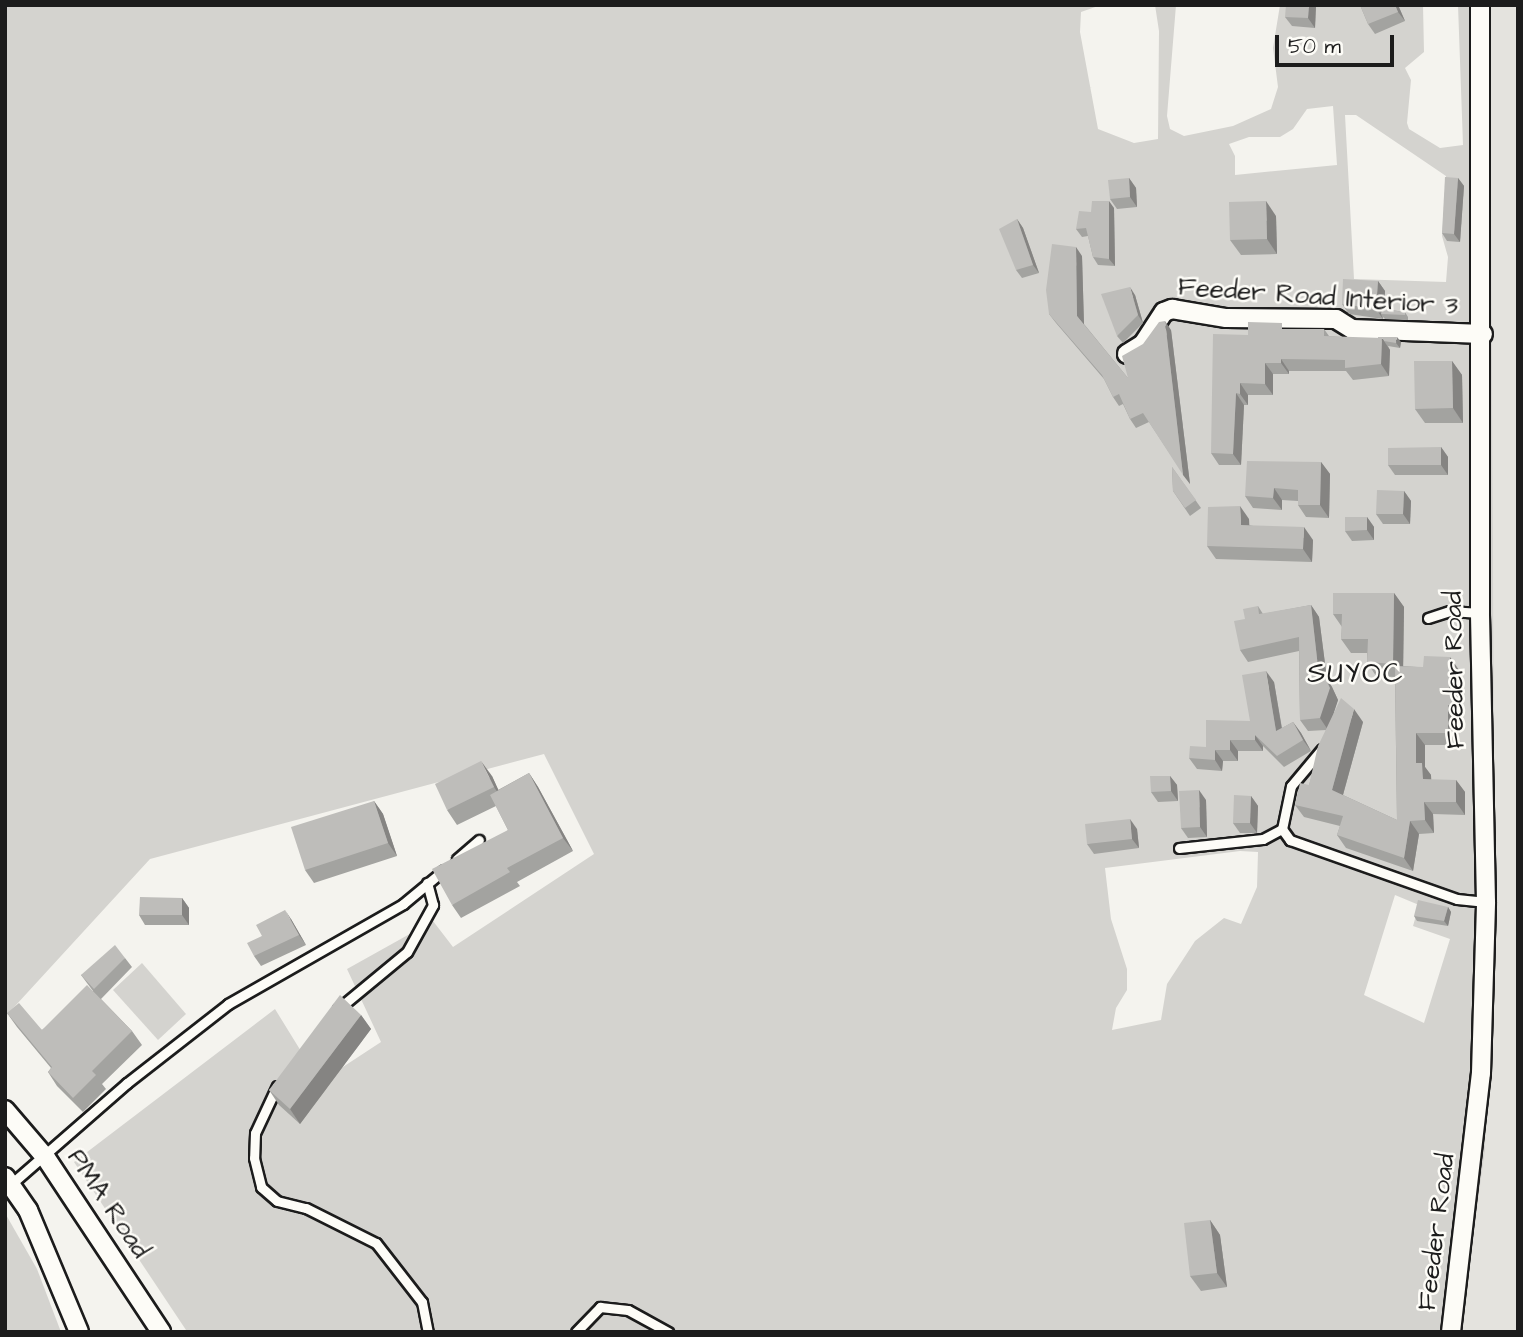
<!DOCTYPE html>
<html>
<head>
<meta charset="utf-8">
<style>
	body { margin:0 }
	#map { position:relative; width:1523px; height:1337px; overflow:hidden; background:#f4f3ee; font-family:"Architects Daughter",sans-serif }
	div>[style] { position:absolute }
	.built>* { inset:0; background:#e4e3de }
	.green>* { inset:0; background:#d4d3cf }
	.roads { filter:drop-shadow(2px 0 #1c1c1c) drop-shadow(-2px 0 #1c1c1c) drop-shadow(0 2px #1c1c1c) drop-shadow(0 -2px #1c1c1c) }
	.lane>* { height:9px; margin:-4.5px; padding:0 4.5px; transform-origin:4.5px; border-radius:4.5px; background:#fdfcf7 }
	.street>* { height:18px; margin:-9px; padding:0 9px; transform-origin:9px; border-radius:9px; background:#fdfcf7 }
	.wall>* { inset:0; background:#a3a3a0 }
	.shaded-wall>* { inset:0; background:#858482 }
	.building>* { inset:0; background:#bebdba }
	span { translate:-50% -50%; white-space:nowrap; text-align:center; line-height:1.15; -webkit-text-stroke:5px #fdfcf7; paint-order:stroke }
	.street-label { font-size:26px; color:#1c1c1c }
	.neighbourhood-label { font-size:28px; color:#1c1c1c; letter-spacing:2px }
	.frame { position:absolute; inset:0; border:7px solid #1c1c1c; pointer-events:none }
	.scale { position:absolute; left:1275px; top:35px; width:119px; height:32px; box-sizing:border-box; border:4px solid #1c1c1c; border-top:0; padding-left:9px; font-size:21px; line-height:24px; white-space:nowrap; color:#1c1c1c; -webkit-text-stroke:5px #fdfcf7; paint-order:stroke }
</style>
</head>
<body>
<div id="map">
	<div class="built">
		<i style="clip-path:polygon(1490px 5px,1518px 5px,1518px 1332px,1460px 1332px,1485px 1151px,1495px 900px)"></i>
	</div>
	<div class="green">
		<i style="clip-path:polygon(evenodd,5px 5px,1101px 5px,1081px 12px,1080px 32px,1098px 129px,1134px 143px,1158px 139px,1159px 31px,1155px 5px,1176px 5px,1167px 116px,1170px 129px,1184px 136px,1233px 126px,1271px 109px,1278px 87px,1273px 48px,1280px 5px,1423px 5px,1424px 52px,1405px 68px,1411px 80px,1407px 123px,1409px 129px,1440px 148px,1463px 145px,1458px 5px,1490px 5px,1495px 900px,1485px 1151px,1460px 1332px,186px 1330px,74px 1162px,275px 1009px,320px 1082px,381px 1042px,347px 969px,433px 921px,453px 947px,594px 854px,544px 754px,150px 859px,5px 1017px,5px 5px,1333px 106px,1337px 165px,1235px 175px,1235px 156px,1229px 144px,1249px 137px,1280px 137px,1293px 129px,1307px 109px,1333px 106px,5px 5px,1345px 115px,1356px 115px,1446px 176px,1442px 236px,1448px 257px,1446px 282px,1354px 279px,1345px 115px,5px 5px,1240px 851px,1258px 852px,1257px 887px,1241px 924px,1224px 918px,1195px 941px,1167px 984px,1161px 1020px,1112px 1030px,1116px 1008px,1127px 990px,1127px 969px,1111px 919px,1105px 868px,1240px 851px,5px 5px,1395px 895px,1419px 905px,1413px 926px,1450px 939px,1424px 1023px,1364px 995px,1395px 895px)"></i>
		<i style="clip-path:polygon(142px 963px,186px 1014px,158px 1040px,113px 990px)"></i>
		<i style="clip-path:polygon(5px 1213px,37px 1269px,61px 1332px,5px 1332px)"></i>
	</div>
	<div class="roads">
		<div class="lane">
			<i style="left:1428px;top:618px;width:23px;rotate:-18deg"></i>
			<i style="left:1450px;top:611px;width:30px;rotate:4deg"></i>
			<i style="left:1322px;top:749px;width:48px;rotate:130deg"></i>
			<i style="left:1291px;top:786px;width:44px;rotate:101.8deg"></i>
			<i style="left:1282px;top:829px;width:14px;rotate:54deg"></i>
			<i style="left:1290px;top:840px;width:177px;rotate:19.5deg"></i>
			<i style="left:1457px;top:899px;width:29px;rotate:6deg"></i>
			<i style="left:1179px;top:848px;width:84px;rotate:-6.1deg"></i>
			<i style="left:1263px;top:839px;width:21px;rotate:-28deg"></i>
			<i style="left:457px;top:859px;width:29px;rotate:-41deg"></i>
			<i style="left:338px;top:1009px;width:89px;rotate:-39.6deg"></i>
			<i style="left:407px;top:952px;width:54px;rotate:-61deg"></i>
			<i style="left:433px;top:905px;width:23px;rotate:-105deg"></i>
			<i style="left:277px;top:1086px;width:52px;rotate:115.1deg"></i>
			<i style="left:255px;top:1133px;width:25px;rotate:92deg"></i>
			<i style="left:254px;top:1158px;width:30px;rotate:76deg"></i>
			<i style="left:261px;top:1187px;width:21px;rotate:41deg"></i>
			<i style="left:277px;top:1201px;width:30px;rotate:14deg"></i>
			<i style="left:306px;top:1208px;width:78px;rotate:26.6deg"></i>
			<i style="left:376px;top:1243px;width:75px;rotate:52.1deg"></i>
			<i style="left:422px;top:1302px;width:31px;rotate:79deg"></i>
			<i style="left:10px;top:1185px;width:155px;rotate:-41.1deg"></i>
			<i style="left:127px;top:1083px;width:128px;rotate:-38deg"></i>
			<i style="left:228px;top:1004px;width:202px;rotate:-29.7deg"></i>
			<i style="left:403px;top:904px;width:53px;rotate:-39.7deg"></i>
			<i style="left:576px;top:1332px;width:35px;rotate:-46deg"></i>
			<i style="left:600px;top:1307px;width:28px;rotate:6deg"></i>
			<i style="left:628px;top:1310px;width:46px;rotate:28.8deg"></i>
		</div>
		<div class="street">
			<i style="left:1127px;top:354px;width:19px;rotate:-32deg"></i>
			<i style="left:1143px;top:344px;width:38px;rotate:-57deg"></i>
			<i style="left:1164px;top:312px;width:9px;rotate:-21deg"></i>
			<i style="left:1172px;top:309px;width:55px;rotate:9.5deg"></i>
			<i style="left:1226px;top:318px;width:110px;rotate:0.5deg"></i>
			<i style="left:1336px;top:319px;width:19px;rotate:32deg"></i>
			<i style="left:1352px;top:329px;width:131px;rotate:2.2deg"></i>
			<i style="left:5px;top:1110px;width:63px;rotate:49.5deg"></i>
			<i style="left:46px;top:1158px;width:209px;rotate:56.5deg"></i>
			<i style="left:5px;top:1177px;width:40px;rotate:55.1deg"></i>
			<i style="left:28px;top:1210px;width:132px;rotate:67.3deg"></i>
			<i style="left:1451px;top:1332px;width:261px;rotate:-83.4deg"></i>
			<i style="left:1481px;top:1073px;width:171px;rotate:-88.3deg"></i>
			<i style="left:1486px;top:902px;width:289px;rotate:-91.2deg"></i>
			<i style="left:1480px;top:613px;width:608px;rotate:-90deg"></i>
		</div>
	</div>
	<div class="wall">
		<i style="clip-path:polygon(1316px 5px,1315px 28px,1292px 26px,1285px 17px)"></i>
		<i style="clip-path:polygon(1360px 5px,1398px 5px,1405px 21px,1375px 34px,1368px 24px)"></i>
		<i style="clip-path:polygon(1129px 178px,1136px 188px,1137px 207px,1117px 209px,1110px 199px)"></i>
		<i style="clip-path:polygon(1458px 178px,1464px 186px,1460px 242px,1447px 241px,1442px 233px)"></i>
		<i style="clip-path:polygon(1114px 208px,1115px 266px,1098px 265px,1093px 257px,1088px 236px,1082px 237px,1076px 229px,1091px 212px)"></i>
		<i style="clip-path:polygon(1276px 216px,1277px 254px,1241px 255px,1230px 240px)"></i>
		<i style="clip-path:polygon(1017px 219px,1023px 228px,1039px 273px,1022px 278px,1016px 270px)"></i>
		<i style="clip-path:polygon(1082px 256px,1084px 324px,1128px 378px,1171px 330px,1190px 484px,1149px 422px,1136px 428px,1130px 419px,1123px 404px,1119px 406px,1113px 397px,1104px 379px,1056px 323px,1049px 314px)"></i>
		<i style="clip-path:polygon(1378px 281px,1385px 291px,1384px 309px,1405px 312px,1408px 317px,1408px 320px,1385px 319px,1383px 317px,1383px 319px,1349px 314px,1342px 304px)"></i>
		<i style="clip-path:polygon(1135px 295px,1143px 323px,1123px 343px,1117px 336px)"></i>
		<i style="clip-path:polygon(1286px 329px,1324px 329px,1329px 336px,1401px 342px,1400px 348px,1388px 346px,1390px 350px,1389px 376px,1353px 380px,1346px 371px,1289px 371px,1289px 374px,1273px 374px,1273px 395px,1248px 395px,1248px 405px,1244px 405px,1241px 465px,1219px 465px,1211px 453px,1248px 335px)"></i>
		<i style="clip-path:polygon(1452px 361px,1462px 375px,1463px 423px,1425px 423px,1415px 409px)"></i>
		<i style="clip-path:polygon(1441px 447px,1448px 457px,1448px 475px,1395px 475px,1388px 465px)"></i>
		<i style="clip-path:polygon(1321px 462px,1330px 474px,1329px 518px,1306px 517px,1298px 505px,1298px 501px,1282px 500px,1282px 510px,1253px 508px,1245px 496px)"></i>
		<i style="clip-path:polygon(1172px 467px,1201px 508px,1190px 516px,1173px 491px)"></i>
		<i style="clip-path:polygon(1404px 491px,1411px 501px,1410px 524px,1383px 524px,1376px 514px)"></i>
		<i style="clip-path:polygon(1367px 517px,1374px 527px,1374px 540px,1352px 541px,1345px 531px)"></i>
		<i style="clip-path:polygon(1249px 519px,1249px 525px,1313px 540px,1312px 562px,1216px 559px,1207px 546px)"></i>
		<i style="clip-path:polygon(1394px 593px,1404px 607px,1403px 666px,1459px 670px,1458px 694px,1463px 702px,1462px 717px,1457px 717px,1457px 745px,1425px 745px,1425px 767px,1431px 775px,1431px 780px,1456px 780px,1465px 792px,1465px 815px,1433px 814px,1434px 833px,1419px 834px,1413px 871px,1346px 848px,1337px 835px,1340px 826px,1304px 817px,1295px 805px,1309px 785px,1326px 730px,1308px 731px,1300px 720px,1299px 651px,1248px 662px,1240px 650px,1245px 619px,1258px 606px,1263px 614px,1311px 605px,1319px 617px,1327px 679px,1332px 687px,1338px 700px,1334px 712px,1363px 722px,1343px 795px,1397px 820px,1395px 677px,1376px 676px,1367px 662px,1367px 653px,1351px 653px,1341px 639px,1342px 627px,1333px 614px)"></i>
		<i style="clip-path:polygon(1274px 682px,1282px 728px,1293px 722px,1301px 733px,1311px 751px,1284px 767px,1263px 746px,1263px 751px,1238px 751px,1238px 761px,1223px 761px,1222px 771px,1197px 769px,1189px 758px,1206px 747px,1250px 721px)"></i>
		<i style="clip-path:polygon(529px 773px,538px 787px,573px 851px,517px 882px,520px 886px,461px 918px,452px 905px,508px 830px,496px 806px,457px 825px,447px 810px,492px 776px,498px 790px)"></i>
		<i style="clip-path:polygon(1170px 776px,1177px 785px,1178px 801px,1158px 802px,1151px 792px)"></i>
		<i style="clip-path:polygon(1251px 796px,1258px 806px,1257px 833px,1240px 833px,1233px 823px)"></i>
		<i style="clip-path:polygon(1206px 800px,1207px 837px,1188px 838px,1181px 828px)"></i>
		<i style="clip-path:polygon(374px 801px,383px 814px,397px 856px,314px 883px,305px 870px)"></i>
		<i style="clip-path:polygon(1137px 829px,1139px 848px,1094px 854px,1087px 844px)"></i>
		<i style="clip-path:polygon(182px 898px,189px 908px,189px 925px,145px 925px,139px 915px)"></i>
		<i style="clip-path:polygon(1448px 907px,1451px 912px,1448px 926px,1417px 921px,1414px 916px)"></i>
		<i style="clip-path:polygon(291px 919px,306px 945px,261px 966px,254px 956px,262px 936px)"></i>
		<i style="clip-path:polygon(125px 958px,132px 967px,101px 999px,132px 1031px,142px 1045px,102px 1084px,106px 1089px,83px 1112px,57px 1086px,48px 1072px,51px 1068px,17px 1027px,7px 1013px,42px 1030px,93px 991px,81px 975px)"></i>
		<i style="clip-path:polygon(361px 1015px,371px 1029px,300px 1124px,279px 1105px,269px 1090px)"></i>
		<i style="clip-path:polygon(1210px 1220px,1220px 1235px,1227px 1287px,1201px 1291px,1190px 1276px)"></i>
	</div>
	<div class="shaded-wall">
		<i style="clip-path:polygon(1309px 5px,1316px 5px,1315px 28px,1308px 18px)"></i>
		<i style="clip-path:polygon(1395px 5px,1398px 5px,1405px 21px,1398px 12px)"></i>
		<i style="clip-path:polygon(1129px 178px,1136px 188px,1137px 207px,1130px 197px)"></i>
		<i style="clip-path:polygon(1458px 178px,1464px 186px,1460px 242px,1454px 234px)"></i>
		<i style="clip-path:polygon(1109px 201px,1114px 208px,1115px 266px,1109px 259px)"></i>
		<i style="clip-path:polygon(1266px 201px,1276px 216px,1277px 254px,1267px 239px)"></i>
		<i style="clip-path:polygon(1017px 219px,1023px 228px,1039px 273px,1033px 265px)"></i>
		<i style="clip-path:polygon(1076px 247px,1082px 256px,1084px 325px,1077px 316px)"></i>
		<i style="clip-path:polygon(1378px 281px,1385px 291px,1384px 314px,1381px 314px,1383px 319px,1376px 309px)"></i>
		<i style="clip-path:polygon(1130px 287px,1135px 295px,1143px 323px,1138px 315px)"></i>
		<i style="clip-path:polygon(1165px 321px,1171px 330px,1190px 484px,1183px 475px)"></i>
		<i style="clip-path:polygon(1397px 337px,1401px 342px,1400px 348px,1396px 343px)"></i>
		<i style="clip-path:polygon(1382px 338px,1390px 350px,1389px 376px,1381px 364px)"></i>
		<i style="clip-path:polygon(1281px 359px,1289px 371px,1289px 374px,1281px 363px)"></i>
		<i style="clip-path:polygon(1452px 361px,1462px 375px,1463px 423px,1453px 408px)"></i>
		<i style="clip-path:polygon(1265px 363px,1273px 374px,1273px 395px,1265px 384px)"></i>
		<i style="clip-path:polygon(1240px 383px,1248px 395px,1248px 405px,1240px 394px)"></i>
		<i style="clip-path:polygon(1236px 393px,1244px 405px,1241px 465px,1233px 454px)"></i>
		<i style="clip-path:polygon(1441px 447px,1448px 457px,1448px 475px,1441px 465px)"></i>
		<i style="clip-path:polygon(1321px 462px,1330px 474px,1329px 518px,1320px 505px)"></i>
		<i style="clip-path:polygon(1274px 488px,1282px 500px,1282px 510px,1273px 498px)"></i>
		<i style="clip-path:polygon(1404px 491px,1411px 501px,1410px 524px,1403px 514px)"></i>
		<i style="clip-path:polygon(1240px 506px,1249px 519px,1250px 538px,1241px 525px)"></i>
		<i style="clip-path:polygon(1367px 517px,1374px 527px,1374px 540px,1367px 530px)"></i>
		<i style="clip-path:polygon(1304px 527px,1313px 540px,1312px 562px,1303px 549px)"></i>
		<i style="clip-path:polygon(1394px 593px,1404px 607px,1403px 678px,1393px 664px)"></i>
		<i style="clip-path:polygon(1311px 605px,1319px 617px,1327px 679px,1332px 687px,1338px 700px,1328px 730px,1320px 718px,1319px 676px)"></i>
		<i style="clip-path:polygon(1450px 657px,1459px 670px,1458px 694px,1463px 702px,1462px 717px,1454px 705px,1449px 689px)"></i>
		<i style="clip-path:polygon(1266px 671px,1274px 682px,1284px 742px,1276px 731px)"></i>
		<i style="clip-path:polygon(1448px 705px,1457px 717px,1457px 745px,1448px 733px)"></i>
		<i style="clip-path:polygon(1354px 709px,1363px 722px,1341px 802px,1332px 790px)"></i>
		<i style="clip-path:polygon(1293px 722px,1301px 733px,1311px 751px,1303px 740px)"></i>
		<i style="clip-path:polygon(1416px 733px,1425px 745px,1425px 767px,1431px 775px,1432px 792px,1423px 779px,1416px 763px)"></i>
		<i style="clip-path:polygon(1255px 735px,1263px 746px,1263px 751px,1255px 740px)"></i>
		<i style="clip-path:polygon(1230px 740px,1238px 751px,1238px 761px,1230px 750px)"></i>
		<i style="clip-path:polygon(1215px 750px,1223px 761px,1222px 771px,1215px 760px)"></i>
		<i style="clip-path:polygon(481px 761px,492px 776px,504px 802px,494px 787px)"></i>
		<i style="clip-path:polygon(529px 773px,538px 787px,573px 851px,563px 838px)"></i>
		<i style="clip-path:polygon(1170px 776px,1177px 785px,1178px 801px,1171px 791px)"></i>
		<i style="clip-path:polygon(1456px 780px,1465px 792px,1465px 815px,1456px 802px)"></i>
		<i style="clip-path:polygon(1199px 790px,1206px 800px,1207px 837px,1200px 827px)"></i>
		<i style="clip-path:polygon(1251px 796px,1258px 806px,1257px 833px,1250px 823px)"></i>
		<i style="clip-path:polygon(374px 801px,383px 814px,397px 856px,388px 843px)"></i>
		<i style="clip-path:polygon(1424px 802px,1433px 814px,1434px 833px,1425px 820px)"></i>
		<i style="clip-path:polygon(1130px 819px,1137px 829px,1139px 848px,1132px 839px)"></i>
		<i style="clip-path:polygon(1410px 821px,1419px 834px,1413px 871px,1404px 858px)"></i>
		<i style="clip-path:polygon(182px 898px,189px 908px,189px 925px,182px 915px)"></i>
		<i style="clip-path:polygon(1448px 907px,1451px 912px,1448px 926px,1444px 921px)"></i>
		<i style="clip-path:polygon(285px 910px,291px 919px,306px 945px,299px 935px)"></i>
		<i style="clip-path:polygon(361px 1015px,371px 1029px,300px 1124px,290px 1109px)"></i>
		<i style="clip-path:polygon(1210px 1220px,1220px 1235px,1227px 1287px,1217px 1273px)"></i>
	</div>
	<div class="building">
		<i style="clip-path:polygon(1286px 5px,1309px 5px,1308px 18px,1285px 17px)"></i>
		<i style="clip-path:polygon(1360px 5px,1395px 5px,1398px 12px,1368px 24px)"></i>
		<i style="clip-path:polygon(1445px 177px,1458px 178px,1454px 234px,1442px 233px)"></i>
		<i style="clip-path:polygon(1129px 178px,1130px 197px,1110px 199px,1108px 180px)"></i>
		<i style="clip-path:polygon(1092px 201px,1109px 201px,1109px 259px,1093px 257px,1086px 228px,1076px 229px,1079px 211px,1091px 212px)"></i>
		<i style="clip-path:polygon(1266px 201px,1267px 239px,1230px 240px,1229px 202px)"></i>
		<i style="clip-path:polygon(1017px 219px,1033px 265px,1016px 270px,999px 229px)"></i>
		<i style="clip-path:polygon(1052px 244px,1076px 247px,1077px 316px,1128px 378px,1122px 356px,1143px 344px,1159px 322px,1165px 321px,1183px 475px,1143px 413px,1130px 419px,1119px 394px,1113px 397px,1102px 375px,1049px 314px,1046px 290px)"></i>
		<i style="clip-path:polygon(1343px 279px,1378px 281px,1376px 309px,1342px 304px)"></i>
		<i style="clip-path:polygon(1130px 287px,1138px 315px,1117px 336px,1101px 294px)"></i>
		<i style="clip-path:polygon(1382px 309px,1405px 312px,1405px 315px,1381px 314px)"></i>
		<i style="clip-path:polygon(1248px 322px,1282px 323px,1282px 329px,1324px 329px,1324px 336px,1382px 338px,1381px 364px,1345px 368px,1345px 360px,1281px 359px,1281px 363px,1265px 363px,1265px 384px,1240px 383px,1240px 394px,1236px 393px,1233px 454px,1211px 453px,1213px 334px,1248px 335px)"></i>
		<i style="clip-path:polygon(1378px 337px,1397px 337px,1396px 343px,1384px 341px,1382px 338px,1378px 338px)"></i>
		<i style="clip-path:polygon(1414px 361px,1452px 361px,1453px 408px,1415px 409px)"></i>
		<i style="clip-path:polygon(1441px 447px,1441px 465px,1388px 465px,1388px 448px)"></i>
		<i style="clip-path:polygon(1247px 461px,1321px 462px,1320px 505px,1298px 505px,1298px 490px,1274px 488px,1273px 498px,1245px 496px)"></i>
		<i style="clip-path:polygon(1172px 467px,1196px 500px,1185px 508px,1173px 491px)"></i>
		<i style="clip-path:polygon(1377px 490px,1404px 491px,1403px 514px,1376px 514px)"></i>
		<i style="clip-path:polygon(1240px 506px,1241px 525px,1304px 527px,1303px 549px,1207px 546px,1208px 507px)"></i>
		<i style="clip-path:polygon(1345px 517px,1367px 517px,1367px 530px,1345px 531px)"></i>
		<i style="clip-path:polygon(1333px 593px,1394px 593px,1393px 664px,1367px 662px,1368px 639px,1341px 639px,1342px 614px,1333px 614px)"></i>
		<i style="clip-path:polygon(1311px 605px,1319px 676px,1324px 675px,1330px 688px,1320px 718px,1300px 720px,1299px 637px,1240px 650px,1234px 621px,1245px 619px,1243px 609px,1258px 606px,1259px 614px)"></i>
		<i style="clip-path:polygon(1424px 656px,1450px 657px,1449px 689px,1455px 690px,1454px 705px,1448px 705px,1448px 733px,1416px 733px,1416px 763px,1422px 763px,1423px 779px,1456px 780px,1456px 802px,1424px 802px,1425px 820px,1410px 821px,1404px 858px,1337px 835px,1343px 816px,1295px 805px,1300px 783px,1309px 785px,1318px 746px,1341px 698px,1354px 709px,1332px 790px,1397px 820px,1395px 666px,1423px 667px)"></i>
		<i style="clip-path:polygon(1266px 671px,1276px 731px,1293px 722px,1303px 740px,1277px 756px,1255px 735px,1255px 740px,1230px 740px,1230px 750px,1215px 750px,1215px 760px,1189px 758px,1190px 746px,1206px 747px,1206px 720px,1250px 721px,1242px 675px)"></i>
		<i style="clip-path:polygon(481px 761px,494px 787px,447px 810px,435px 784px)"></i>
		<i style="clip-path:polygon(529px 773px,563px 838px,507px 868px,510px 872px,452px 905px,432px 869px,508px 830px,490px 795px)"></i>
		<i style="clip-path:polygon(1150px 776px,1170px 776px,1171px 791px,1151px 792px)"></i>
		<i style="clip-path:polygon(1199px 790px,1200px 827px,1181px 828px,1179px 791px)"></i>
		<i style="clip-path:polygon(1234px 795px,1251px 796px,1250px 823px,1233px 823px)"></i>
		<i style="clip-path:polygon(374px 801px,388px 843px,305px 870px,291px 827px)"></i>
		<i style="clip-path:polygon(1130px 819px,1132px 839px,1087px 844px,1085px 824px)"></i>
		<i style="clip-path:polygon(140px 897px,182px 898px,182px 915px,139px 915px)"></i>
		<i style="clip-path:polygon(1418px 900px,1448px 907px,1444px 921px,1414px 916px)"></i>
		<i style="clip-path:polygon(285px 910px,299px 935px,254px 956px,247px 943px,262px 936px,256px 925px)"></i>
		<i style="clip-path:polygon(115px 945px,125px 958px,94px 989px,81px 975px)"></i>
		<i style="clip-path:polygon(87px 985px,132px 1031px,92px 1071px,96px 1075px,73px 1098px,48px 1072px,52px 1067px,7px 1013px,19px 1003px,42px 1030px)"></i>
		<i style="clip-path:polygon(340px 995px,361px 1015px,290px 1109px,269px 1090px)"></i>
		<i style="clip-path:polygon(1210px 1220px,1217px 1273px,1190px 1276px,1184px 1223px)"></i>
	</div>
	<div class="street-label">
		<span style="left:1318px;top:297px;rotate:4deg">Feeder Road Interior 3</span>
		<span style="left:1455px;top:670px;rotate:-91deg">Feeder Road</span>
		<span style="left:108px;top:1204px;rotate:56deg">PMA Road</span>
		<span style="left:1437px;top:1232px;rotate:-83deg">Feeder Road</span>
	</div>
	<div class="neighbourhood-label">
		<span style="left:1356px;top:674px">SUYOC</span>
	</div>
	<div class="frame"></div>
	<div class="scale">50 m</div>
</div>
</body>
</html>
